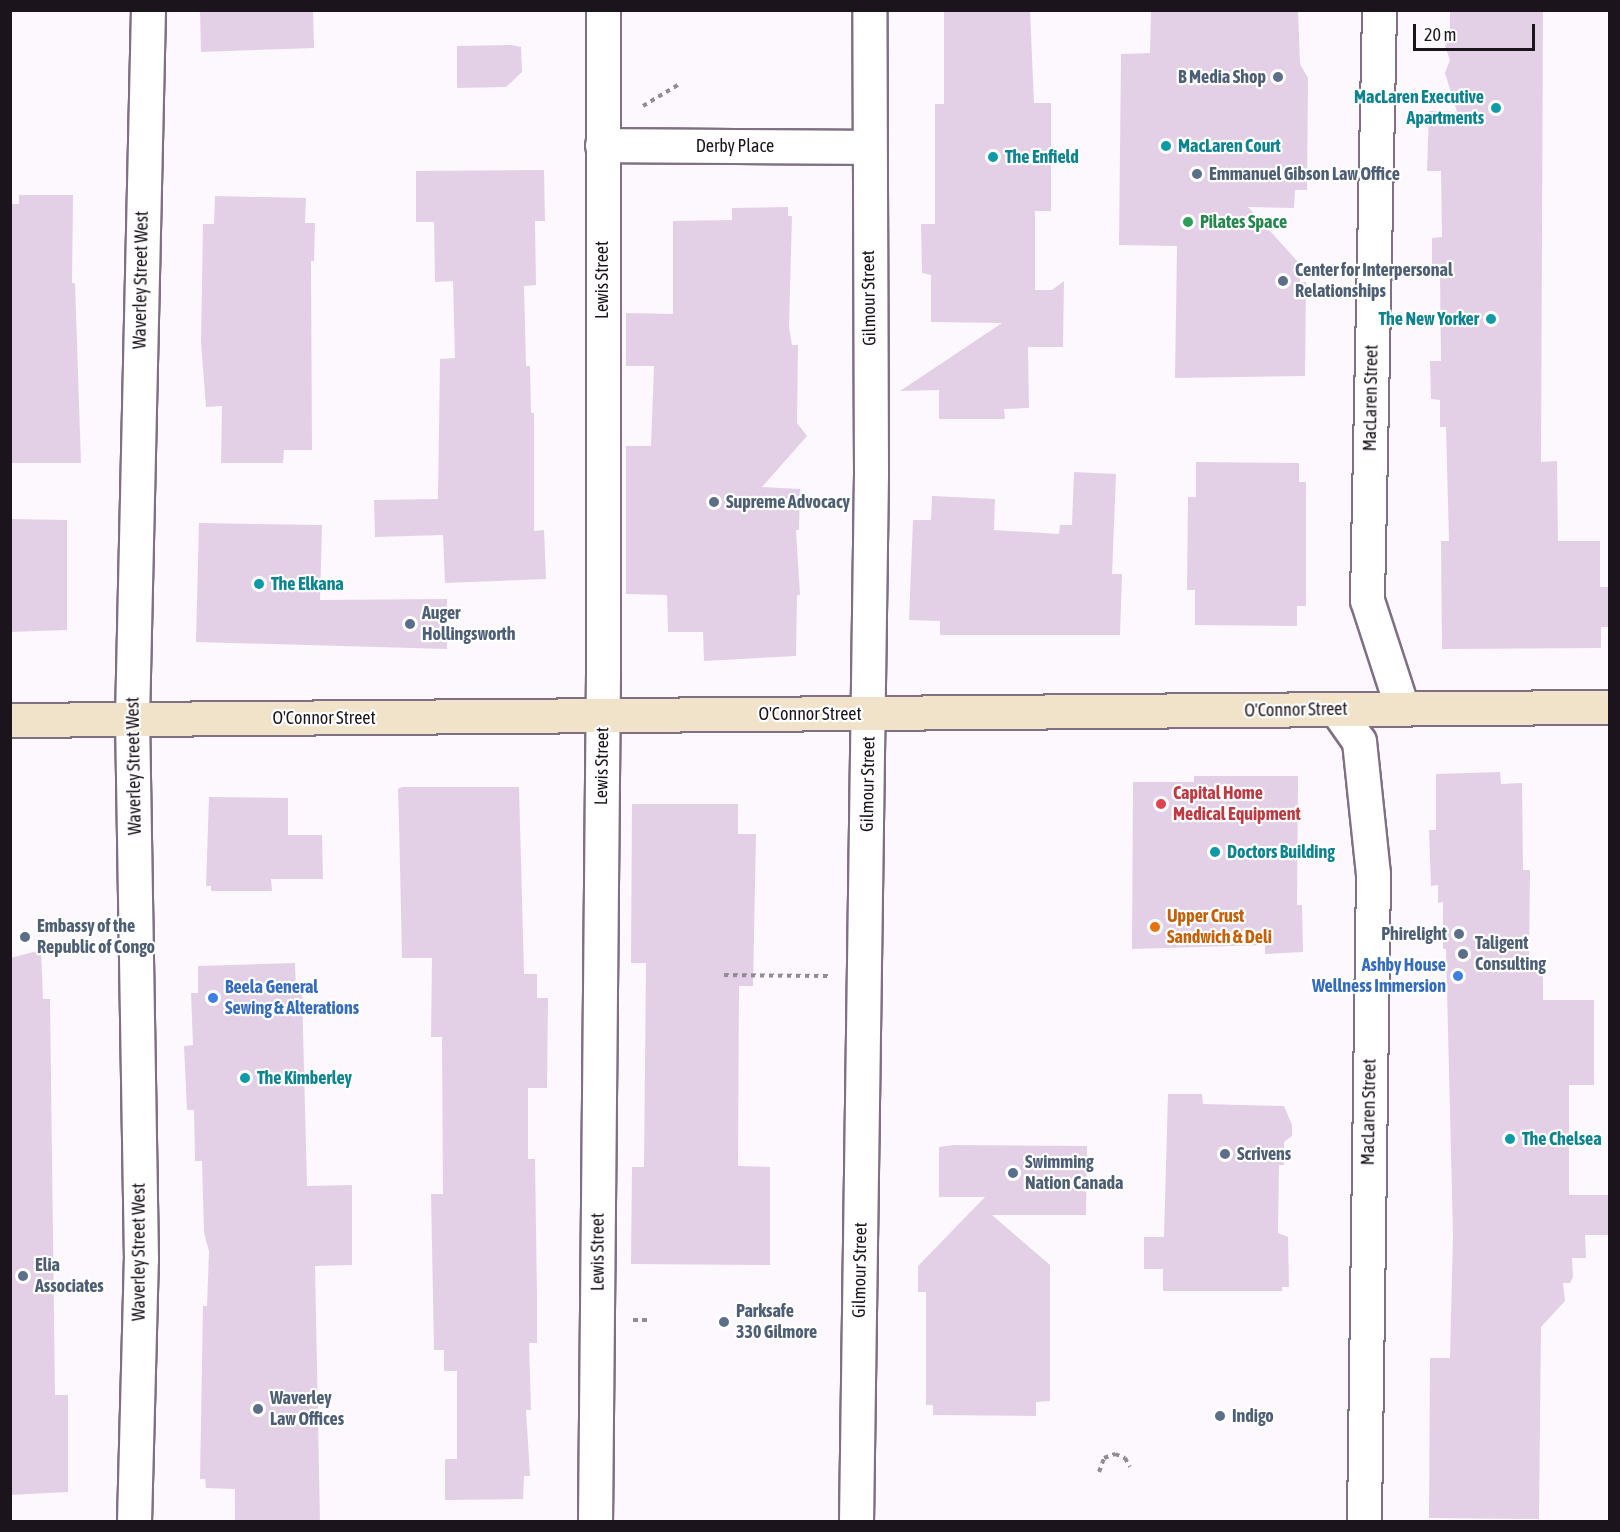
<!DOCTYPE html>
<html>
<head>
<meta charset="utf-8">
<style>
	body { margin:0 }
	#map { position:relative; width:1620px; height:1532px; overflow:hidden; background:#fcf8fd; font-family:"Asap Condensed",sans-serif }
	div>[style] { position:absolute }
	.building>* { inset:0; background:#e3d0e7 }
	.path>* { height:4px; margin-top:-2px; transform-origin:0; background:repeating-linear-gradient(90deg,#928d93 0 4.5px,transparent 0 9px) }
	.roads { filter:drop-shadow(2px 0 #807084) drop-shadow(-2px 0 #807084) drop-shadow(0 2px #807084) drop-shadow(0 -2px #807084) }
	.minor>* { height:33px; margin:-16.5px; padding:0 16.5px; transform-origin:16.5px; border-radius:16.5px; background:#fff }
	.secondary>* { height:33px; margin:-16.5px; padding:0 16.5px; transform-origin:16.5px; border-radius:16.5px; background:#f0e3ca }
	.dots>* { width:16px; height:16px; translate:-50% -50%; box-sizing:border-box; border:3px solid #fff; border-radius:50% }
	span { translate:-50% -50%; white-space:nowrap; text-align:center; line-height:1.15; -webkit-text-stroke:4.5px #fff; paint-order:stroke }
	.service-label { font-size:18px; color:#4e5e75; font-weight:700 }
	.right { translate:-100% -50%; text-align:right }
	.left { translate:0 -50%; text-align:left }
	.culture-label { font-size:18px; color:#0d838f; font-weight:700 }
	.street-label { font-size:18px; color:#1b141c }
	.leisure-label { font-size:18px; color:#27864d; font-weight:700 }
	.health-label { font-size:18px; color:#be3a42; font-weight:700 }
	.food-label { font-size:18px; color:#c56008; font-weight:700 }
	.shop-label { font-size:18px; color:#366cbe; font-weight:700 }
	.frame { position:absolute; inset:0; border:12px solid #1b141c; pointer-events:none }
	.scale { position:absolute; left:1413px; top:24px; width:122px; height:27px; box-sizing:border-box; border:3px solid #1b141c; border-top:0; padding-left:8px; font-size:18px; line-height:21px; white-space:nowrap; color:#1b141c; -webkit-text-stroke:4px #fff; paint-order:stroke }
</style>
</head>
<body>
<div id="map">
	<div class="building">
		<i style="clip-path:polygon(200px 10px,313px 10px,314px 48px,201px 52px)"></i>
		<i style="clip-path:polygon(944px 10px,1030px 10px,1034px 103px,1051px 103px,1051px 211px,1035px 211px,1035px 290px,1052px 290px,1064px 281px,1063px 347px,1028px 347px,1029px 408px,1004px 409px,1005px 419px,939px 419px,939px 390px,900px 391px,1002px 323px,931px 322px,931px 275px,922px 273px,921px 224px,935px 224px,935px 104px,944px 104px)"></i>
		<i style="clip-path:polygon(1151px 10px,1298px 10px,1300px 64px,1308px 78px,1307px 190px,1295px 190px,1294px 208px,1248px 207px,1300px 264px,1300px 282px,1306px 282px,1305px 376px,1175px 378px,1177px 246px,1119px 245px,1121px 54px,1150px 53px)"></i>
		<i style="clip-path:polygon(1450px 10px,1543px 10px,1541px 462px,1557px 461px,1558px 541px,1600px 541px,1600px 587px,1609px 587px,1610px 606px,1610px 627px,1601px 627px,1601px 648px,1442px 649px,1441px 541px,1449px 541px,1446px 427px,1440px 427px,1440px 400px,1431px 399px,1430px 361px,1441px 361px,1440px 277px,1432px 277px,1432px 238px,1442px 237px,1441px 171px,1427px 171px,1429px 111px,1457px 112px,1445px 73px,1450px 60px,1445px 46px,1450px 38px)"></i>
		<i style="clip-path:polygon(511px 45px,521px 47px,522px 72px,506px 87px,457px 88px,457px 46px)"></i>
		<i style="clip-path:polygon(544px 170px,545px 221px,535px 221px,536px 285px,524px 286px,526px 366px,530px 366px,531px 413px,534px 413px,534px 531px,544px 530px,546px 579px,445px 583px,443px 535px,375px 537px,374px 500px,438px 499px,440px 359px,455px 358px,453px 281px,435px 282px,434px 222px,416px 222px,416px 171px)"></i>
		<i style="clip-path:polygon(19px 195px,73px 195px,72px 283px,75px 283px,81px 463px,10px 463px,10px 204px,19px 204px)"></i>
		<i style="clip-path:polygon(215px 196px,306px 198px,305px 223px,315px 223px,314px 261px,311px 261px,312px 450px,284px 450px,283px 463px,221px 463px,222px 406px,206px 407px,201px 342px,203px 224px,214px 224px)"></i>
		<i style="clip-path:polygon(788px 207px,788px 216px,792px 216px,789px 327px,792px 345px,798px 345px,797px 423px,807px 436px,762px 487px,800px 489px,799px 530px,796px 530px,800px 595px,797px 595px,796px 656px,704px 661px,703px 632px,668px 632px,667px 595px,626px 594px,626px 446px,651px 446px,654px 366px,626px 366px,626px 313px,673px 314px,673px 221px,732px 220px,732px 208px)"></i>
		<i style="clip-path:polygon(1196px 462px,1299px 463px,1299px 482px,1306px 482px,1306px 606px,1297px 606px,1297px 626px,1195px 625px,1195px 590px,1187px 590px,1188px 497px,1196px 497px)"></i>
		<i style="clip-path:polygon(1074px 472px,1116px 474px,1112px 574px,1122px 574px,1120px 635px,940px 635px,940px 621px,909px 620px,913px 520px,931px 520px,932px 496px,995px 499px,994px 530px,1059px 534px,1060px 525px,1072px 525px)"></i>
		<i style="clip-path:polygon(10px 519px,67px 520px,67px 630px,10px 632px)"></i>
		<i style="clip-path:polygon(199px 523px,322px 525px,320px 600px,447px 599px,447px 649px,196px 642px)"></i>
		<i style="clip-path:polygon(1500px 772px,1501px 784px,1522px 783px,1523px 870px,1530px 870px,1529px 961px,1543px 961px,1543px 1000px,1594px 1000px,1594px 1085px,1569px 1085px,1569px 1195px,1610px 1195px,1610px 1235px,1585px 1235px,1586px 1258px,1572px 1258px,1573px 1277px,1570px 1283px,1563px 1283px,1565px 1301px,1541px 1327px,1539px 1519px,1429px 1518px,1430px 1358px,1450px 1358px,1453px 1235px,1446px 949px,1443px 949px,1443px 902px,1438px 903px,1438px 885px,1431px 886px,1429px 830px,1436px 830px,1436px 774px)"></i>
		<i style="clip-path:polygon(1194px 776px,1298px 776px,1297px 905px,1302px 905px,1303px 952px,1265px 954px,1265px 945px,1132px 949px,1133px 782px,1194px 782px)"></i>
		<i style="clip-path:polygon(402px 787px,519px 787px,524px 974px,537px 974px,537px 998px,548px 998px,547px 1088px,528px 1088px,528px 1159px,535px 1159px,537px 1298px,537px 1343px,529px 1343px,531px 1410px,526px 1410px,530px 1476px,524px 1476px,523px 1499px,445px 1500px,445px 1459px,457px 1459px,457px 1371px,444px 1371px,444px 1350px,434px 1350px,431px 1194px,443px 1194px,442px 1037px,431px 1037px,432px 958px,402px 958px,399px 822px,398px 789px)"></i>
		<i style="clip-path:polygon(209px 797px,288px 798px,288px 835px,322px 835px,323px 879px,271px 879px,272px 891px,211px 891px,211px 886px,206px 886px)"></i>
		<i style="clip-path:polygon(632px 804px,738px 804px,738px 834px,756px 834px,753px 986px,739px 986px,738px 1166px,770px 1167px,770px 1265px,631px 1264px,632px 1167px,644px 1167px,646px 963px,631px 963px)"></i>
		<i style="clip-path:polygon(41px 950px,43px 999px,50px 999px,55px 1395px,68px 1395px,68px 1492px,10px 1495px,10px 958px)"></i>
		<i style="clip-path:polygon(295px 963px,296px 991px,302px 991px,307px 1186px,352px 1185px,352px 1265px,315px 1266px,320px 1521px,235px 1521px,235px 1489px,206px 1488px,205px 1479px,200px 1479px,203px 1306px,207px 1306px,209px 1251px,204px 1233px,202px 1161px,195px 1161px,194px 1110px,187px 1110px,184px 1046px,193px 1045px,191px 993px,198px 993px,198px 966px)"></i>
		<i style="clip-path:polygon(1168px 1094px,1202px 1094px,1203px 1104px,1284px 1106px,1292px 1125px,1292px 1136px,1284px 1142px,1284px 1165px,1279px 1165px,1278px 1233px,1288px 1237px,1289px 1287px,1282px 1287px,1282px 1291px,1163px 1291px,1163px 1269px,1144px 1269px,1144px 1237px,1164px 1237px)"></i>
		<i style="clip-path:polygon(954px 1145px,1087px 1146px,1086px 1215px,992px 1215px,1050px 1265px,1050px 1401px,1036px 1402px,1036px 1416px,933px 1415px,933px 1405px,926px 1405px,926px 1292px,918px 1292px,918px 1266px,985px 1197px,939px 1197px,939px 1147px)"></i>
	</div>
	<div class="path">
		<i style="left:643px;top:106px;width:44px;rotate:-31.2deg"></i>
		<i style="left:724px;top:975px;width:104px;rotate:0.6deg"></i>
		<i style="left:633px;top:1320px;width:15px"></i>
		<i style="left:1099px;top:1472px;width:15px;rotate:-70deg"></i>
		<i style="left:1104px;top:1458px;width:12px;rotate:-20deg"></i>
		<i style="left:1115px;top:1454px;width:11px;rotate:22deg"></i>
		<i style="left:1125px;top:1458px;width:10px;rotate:61deg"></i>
	</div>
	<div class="roads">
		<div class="minor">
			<i style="left:1379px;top:10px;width:590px;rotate:91.17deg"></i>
			<i style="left:1367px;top:600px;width:114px;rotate:72deg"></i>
			<i style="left:602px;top:145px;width:265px;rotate:0.4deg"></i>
			<i style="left:1337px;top:710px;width:38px;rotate:55deg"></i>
			<i style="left:1359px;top:741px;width:134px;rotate:84deg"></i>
			<i style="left:1373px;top:874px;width:648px;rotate:90.8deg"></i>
			<i style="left:134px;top:1522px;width:263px;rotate:-88.5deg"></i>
			<i style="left:141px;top:1259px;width:540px;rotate:-90.95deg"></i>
			<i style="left:132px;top:719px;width:709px;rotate:-88.71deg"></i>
			<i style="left:595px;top:1522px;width:853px;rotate:-89.46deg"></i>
			<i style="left:603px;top:669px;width:659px;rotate:-90deg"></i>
			<i style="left:856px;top:1522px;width:1051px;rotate:-89.18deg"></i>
			<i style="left:871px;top:471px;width:461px;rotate:-90.2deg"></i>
		</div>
		<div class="secondary">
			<i style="left:10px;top:720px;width:1600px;rotate:-0.47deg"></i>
		</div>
	</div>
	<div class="dots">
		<i style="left:1278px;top:77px;background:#5c6f8a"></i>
		<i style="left:1496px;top:108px;background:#0f9aa8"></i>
		<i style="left:1166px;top:146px;background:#0f9aa8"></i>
		<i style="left:993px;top:157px;background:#0f9aa8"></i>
		<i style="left:1197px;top:174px;background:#5c6f8a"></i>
		<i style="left:1188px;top:222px;background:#2e9e5b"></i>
		<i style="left:1283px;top:281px;background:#5c6f8a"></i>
		<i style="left:1491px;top:319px;background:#0f9aa8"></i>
		<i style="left:714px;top:502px;background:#5c6f8a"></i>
		<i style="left:259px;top:584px;background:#0f9aa8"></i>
		<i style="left:410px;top:624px;background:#5c6f8a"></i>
		<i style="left:1161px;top:804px;background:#e0444e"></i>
		<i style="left:1215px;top:852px;background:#0f9aa8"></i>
		<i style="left:1155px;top:927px;background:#e8710a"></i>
		<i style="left:1459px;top:934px;background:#5c6f8a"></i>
		<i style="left:25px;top:937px;background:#5c6f8a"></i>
		<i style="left:1463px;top:954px;background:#5c6f8a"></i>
		<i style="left:1458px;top:976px;background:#3f7fe0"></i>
		<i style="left:213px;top:998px;background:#3f7fe0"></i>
		<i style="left:245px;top:1078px;background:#0f9aa8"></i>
		<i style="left:1510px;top:1139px;background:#0f9aa8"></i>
		<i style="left:1225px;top:1154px;background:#5c6f8a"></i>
		<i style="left:1013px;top:1173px;background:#5c6f8a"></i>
		<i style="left:23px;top:1276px;background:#5c6f8a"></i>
		<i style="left:724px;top:1322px;background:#5c6f8a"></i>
		<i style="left:258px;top:1409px;background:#5c6f8a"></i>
		<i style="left:1220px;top:1416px;background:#5c6f8a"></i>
	</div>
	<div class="service-label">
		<span class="right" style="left:1266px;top:77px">B Media Shop</span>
		<span class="left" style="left:1209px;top:174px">Emmanuel Gibson Law Office</span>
		<span class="left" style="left:1295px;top:281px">Center for Interpersonal<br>Relationships</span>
		<span class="left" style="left:726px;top:502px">Supreme Advocacy</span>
		<span class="left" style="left:422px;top:624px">Auger<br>Hollingsworth</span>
		<span class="left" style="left:37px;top:937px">Embassy of the<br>Republic of Congo</span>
		<span class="right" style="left:1447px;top:934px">Phirelight</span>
		<span class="left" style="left:1475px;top:954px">Taligent<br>Consulting</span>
		<span class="left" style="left:1237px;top:1154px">Scrivens</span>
		<span class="left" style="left:1025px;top:1173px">Swimming<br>Nation Canada</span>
		<span class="left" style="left:35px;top:1276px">Elia<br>Associates</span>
		<span class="left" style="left:736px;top:1322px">Parksafe<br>330 Gilmore</span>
		<span class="left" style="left:270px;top:1409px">Waverley<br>Law Offices</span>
		<span class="left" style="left:1232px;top:1416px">Indigo</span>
	</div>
	<div class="culture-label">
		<span class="right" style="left:1484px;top:108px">MacLaren Executive<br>Apartments</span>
		<span class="left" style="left:1178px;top:146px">MacLaren Court</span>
		<span class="left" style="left:1005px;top:157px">The Enfield</span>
		<span class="right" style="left:1479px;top:319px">The New Yorker</span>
		<span class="left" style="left:271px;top:584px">The Elkana</span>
		<span class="left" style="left:1227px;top:852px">Doctors Building</span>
		<span class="left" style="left:257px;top:1078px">The Kimberley</span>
		<span class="left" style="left:1522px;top:1139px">The Chelsea</span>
	</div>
	<div class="street-label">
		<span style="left:735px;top:146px">Derby Place</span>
		<span style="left:141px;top:280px;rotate:-89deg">Waverley Street West</span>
		<span style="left:602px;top:280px;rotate:-90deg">Lewis Street</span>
		<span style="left:869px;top:298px;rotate:-91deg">Gilmour Street</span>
		<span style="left:1371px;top:398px;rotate:-89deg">MacLaren Street</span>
		<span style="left:1296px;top:710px;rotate:-1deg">O'Connor Street</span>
		<span style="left:810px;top:714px">O'Connor Street</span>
		<span style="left:324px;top:718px">O'Connor Street</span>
		<span style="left:134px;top:766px;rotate:-91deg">Waverley Street West</span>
		<span style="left:602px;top:766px;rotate:-89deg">Lewis Street</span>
		<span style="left:868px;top:784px;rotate:-89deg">Gilmour Street</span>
		<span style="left:1369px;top:1112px;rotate:-89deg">MacLaren Street</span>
		<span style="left:139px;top:1252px;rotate:-90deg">Waverley Street West</span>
		<span style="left:598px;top:1252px;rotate:-90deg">Lewis Street</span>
		<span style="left:860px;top:1270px;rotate:-89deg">Gilmour Street</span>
	</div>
	<div class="leisure-label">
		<span class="left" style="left:1200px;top:222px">Pilates Space</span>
	</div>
	<div class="health-label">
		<span class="left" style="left:1173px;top:804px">Capital Home<br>Medical Equipment</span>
	</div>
	<div class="food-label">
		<span class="left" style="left:1167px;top:927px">Upper Crust<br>Sandwich &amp; Deli</span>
	</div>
	<div class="shop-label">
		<span class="right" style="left:1446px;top:976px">Ashby House<br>Wellness Immersion</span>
		<span class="left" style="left:225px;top:998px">Beela General<br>Sewing &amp; Alterations</span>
	</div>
	<div class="frame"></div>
	<div class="scale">20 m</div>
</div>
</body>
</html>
